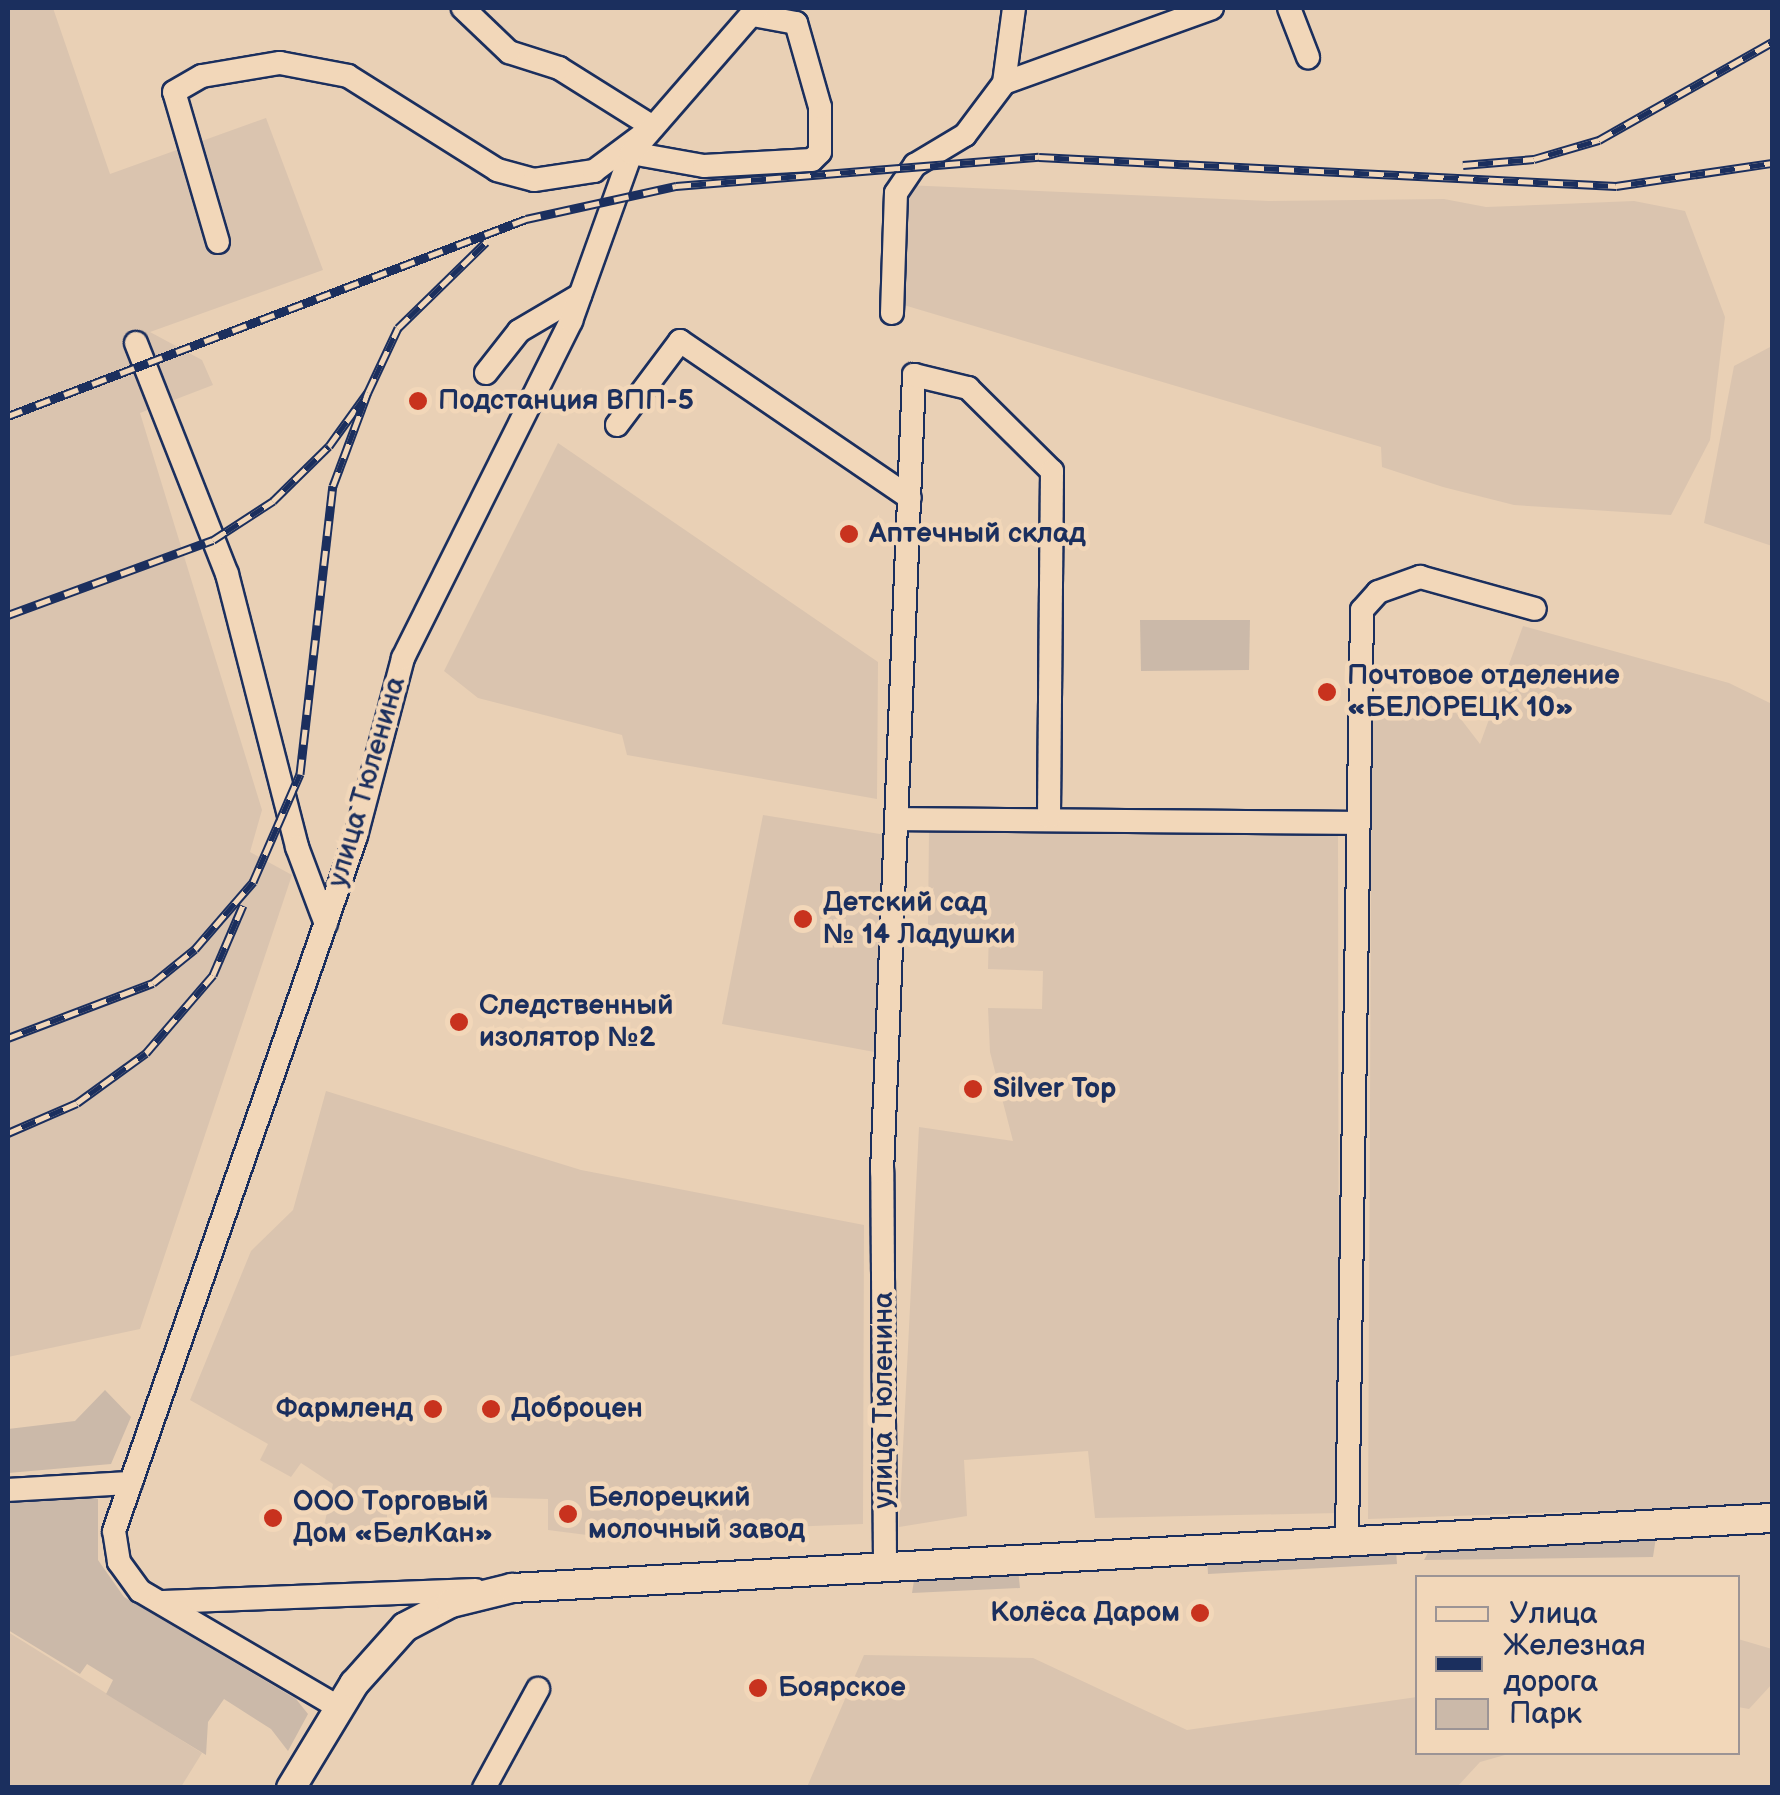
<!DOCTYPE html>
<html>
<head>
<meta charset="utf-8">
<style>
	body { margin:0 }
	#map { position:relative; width:1780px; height:1795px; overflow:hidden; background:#e9d0b5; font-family:"Balsamiq Sans",sans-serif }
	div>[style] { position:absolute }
	.built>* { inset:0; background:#dac4af }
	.green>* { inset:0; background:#cbb9a9 }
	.roads { filter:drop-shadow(2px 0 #1b2f5e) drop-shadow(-2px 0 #1b2f5e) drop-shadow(0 2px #1b2f5e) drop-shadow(0 -2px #1b2f5e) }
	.minor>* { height:22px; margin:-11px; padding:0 11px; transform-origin:11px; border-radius:11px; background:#f2d7b9 }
	.major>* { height:28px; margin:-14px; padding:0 14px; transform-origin:14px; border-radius:14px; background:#f2d7b9 }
	.rail>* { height:9px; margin-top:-4.5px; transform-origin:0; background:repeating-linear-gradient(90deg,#f2d7b9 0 15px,#1b2f5e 0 30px); box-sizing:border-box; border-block:2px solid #1b2f5e }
	.dots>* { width:28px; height:28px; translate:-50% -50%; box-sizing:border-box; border:5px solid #f2d7b9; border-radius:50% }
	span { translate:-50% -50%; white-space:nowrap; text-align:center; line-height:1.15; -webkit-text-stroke:9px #f2d7b9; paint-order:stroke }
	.poi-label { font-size:28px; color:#1b2f5e; font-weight:700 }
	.left { translate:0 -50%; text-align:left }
	.right { translate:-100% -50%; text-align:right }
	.street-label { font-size:28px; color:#1b2f5e }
	.frame { position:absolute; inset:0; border:10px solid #1b2f5e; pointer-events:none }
	.legend { position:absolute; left:1415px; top:1575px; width:325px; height:180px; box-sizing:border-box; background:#f2d7b9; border:2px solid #9c9495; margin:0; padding:12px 18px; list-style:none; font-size:30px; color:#1b2f5e }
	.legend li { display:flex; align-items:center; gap:20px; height:50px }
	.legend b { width:50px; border:2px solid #9c9495 }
</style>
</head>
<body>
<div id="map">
	<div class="built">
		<i style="clip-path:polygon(8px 8px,53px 8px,110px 174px,266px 118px,323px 270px,150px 332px,202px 360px,213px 385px,140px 413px,262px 810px,250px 852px,292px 875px,140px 1329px,8px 1357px)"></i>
		<i style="clip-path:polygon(905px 185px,1269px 201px,1444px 199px,1486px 207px,1634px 201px,1685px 211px,1725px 317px,1710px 440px,1671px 515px,1514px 505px,1443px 487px,1382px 467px,1381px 447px,897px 303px)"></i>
		<i style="clip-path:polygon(1772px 346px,1772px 546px,1704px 523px,1734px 366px)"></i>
		<i style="clip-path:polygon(558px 443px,878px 662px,877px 799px,627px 755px,622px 735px,478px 698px,444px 671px)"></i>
		<i style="clip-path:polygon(1523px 626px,1729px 683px,1772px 704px,1772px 1505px,1368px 1519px,1372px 692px,1447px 701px,1480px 744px)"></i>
		<i style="clip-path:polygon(763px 815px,886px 835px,880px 1053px,722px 1024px)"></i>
		<i style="clip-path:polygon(929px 831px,1338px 833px,1339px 1513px,1095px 1518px,1088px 1451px,964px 1460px,967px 1516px,899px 1527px,919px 1127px,1013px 1141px,990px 1052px,988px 1008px,1042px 1009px,1043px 971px,988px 969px,989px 929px,928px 925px)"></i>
		<i style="clip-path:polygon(326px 1091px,581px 1170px,864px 1225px,863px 1524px,587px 1535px,548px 1530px,548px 1499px,474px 1497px,387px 1499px,387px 1531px,323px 1531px,333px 1484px,301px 1463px,291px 1477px,260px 1460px,268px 1444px,190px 1400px,251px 1251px,293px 1210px)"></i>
		<i style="clip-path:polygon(8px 1632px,202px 1753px,181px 1787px,8px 1787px)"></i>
		<i style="clip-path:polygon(1738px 1639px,1772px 1649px,1772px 1684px,1749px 1709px,1738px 1707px)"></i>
		<i style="clip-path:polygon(864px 1655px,1033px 1658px,1187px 1730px,1417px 1697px,1418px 1752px,1512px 1753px,1480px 1762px,1457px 1787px,807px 1787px)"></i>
	</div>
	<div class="green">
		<i style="clip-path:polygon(1140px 620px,1250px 620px,1249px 670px,1141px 671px)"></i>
		<i style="clip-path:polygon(105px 1390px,131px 1417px,111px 1464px,8px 1473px,8px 1429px,75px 1421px)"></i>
		<i style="clip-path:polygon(81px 1491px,98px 1499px,98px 1560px,124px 1597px,296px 1699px,308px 1714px,288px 1751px,271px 1729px,224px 1699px,208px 1722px,206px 1755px,106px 1694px,113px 1680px,87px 1664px,80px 1674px,8px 1630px,8px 1496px)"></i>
		<i style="clip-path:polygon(1656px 1537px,1653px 1557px,1424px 1560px,1430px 1549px)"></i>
		<i style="clip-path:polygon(1396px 1550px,1397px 1564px,1208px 1574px,1207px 1559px)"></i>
		<i style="clip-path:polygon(1018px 1569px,1020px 1588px,912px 1593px,915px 1574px)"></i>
	</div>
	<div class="roads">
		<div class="minor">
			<i style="left:1289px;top:8px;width:53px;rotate:68.8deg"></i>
			<i style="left:1004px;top:83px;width:221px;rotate:-19.8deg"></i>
			<i style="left:631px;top:153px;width:74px;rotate:10.1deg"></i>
			<i style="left:704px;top:166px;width:108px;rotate:-3.2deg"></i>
			<i style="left:812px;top:160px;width:11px;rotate:-45deg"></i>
			<i style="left:820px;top:152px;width:45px;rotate:-90deg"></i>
			<i style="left:820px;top:107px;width:87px;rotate:-105.9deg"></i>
			<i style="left:796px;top:23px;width:44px;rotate:-169.5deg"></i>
			<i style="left:218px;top:242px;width:156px;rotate:-106.3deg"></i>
			<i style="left:174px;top:92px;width:32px;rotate:-30deg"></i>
			<i style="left:202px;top:76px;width:79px;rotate:-9.5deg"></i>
			<i style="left:280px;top:63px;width:69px;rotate:10.8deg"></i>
			<i style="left:348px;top:76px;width:176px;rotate:32.2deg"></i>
			<i style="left:497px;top:170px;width:38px;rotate:15deg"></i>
			<i style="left:534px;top:180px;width:61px;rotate:-8.5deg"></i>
			<i style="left:594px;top:171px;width:74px;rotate:-36.7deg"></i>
			<i style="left:653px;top:127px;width:111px;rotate:-147.9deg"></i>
			<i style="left:559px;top:68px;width:52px;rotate:-162.3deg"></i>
			<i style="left:509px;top:52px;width:64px;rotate:-136.3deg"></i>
			<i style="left:892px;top:313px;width:120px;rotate:-88.1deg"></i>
			<i style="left:896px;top:193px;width:34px;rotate:-56deg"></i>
			<i style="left:915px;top:165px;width:58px;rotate:-31deg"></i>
			<i style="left:965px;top:135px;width:65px;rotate:-53.1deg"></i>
			<i style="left:1004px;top:83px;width:76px;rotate:-82.4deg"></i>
			<i style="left:136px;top:343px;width:248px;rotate:68.5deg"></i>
			<i style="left:227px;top:574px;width:282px;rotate:75.6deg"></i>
			<i style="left:297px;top:847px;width:82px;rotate:69.4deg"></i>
			<i style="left:486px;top:373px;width:53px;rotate:-51.8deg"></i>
			<i style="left:519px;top:331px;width:71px;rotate:-30.5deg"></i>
			<i style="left:617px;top:425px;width:105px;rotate:-53.1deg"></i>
			<i style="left:680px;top:341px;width:278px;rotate:34.3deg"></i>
			<i style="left:898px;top:819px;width:457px;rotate:0.5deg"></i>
			<i style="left:8px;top:1490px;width:123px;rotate:-3.3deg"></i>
			<i style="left:1347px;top:1537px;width:927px;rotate:-89.07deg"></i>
			<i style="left:1362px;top:610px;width:24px;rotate:-48deg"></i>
			<i style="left:1378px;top:592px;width:45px;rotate:-19.7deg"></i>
			<i style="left:1420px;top:577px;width:119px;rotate:15.5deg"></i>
			<i style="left:885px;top:1562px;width:390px;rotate:-90.4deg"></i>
			<i style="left:882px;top:1172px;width:798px;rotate:-87.7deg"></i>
			<i style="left:914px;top:375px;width:56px;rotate:13.5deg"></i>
			<i style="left:968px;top:388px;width:118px;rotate:44.7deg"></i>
			<i style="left:1052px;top:471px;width:346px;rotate:90.5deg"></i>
			<i style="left:163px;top:1602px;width:313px;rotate:-2.2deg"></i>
			<i style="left:338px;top:1707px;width:229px;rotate:-149.6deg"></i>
			<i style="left:140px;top:1591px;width:36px;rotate:-126deg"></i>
			<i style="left:119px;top:1562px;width:31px;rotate:-99deg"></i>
			<i style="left:114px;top:1531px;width:736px;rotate:-70.8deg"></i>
			<i style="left:356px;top:836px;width:184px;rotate:-75.2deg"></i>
			<i style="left:403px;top:658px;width:377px;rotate:-63.5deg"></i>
			<i style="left:571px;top:321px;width:178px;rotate:-70.3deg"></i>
			<i style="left:631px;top:153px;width:192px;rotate:-49deg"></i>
			<i style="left:484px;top:1788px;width:113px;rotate:-61.4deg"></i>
		</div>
		<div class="major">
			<i style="left:291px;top:1788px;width:122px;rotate:-58.8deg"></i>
			<i style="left:354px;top:1684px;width:76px;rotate:-48.2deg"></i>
			<i style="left:405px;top:1627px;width:52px;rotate:-27.6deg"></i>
			<i style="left:451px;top:1603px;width:63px;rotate:-13.8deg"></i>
			<i style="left:512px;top:1588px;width:1262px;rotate:-3.18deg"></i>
		</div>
	</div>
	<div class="rail">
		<i style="left:1463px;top:165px;width:71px;rotate:-4.8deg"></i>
		<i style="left:1534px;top:159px;width:68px;rotate:-16.3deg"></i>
		<i style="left:1599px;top:140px;width:199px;rotate:-29.5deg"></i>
		<i style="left:8px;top:416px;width:554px;rotate:-20.82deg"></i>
		<i style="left:526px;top:219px;width:154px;rotate:-12.4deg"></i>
		<i style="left:676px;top:186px;width:364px;rotate:-4.6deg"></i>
		<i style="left:1039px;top:157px;width:578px;rotate:2.88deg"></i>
		<i style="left:1616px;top:186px;width:158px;rotate:-8.4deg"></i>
		<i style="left:8px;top:615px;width:218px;rotate:-20.1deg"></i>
		<i style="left:213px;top:540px;width:72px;rotate:-33deg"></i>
		<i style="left:273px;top:501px;width:78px;rotate:-44.5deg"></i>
		<i style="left:329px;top:446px;width:67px;rotate:-54.2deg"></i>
		<i style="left:368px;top:392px;width:71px;rotate:-64.9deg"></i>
		<i style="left:398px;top:328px;width:123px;rotate:-44.3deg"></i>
		<i style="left:8px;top:1038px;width:155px;rotate:-20.8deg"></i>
		<i style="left:153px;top:983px;width:54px;rotate:-39deg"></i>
		<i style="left:195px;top:949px;width:89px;rotate:-49.1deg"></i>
		<i style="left:253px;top:882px;width:118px;rotate:-66.5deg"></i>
		<i style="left:300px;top:774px;width:290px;rotate:-83.5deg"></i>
		<i style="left:333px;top:486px;width:100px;rotate:-69.6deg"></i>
		<i style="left:8px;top:1133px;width:75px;rotate:-23.5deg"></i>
		<i style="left:77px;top:1103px;width:85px;rotate:-35.9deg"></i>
		<i style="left:146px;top:1053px;width:103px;rotate:-49.3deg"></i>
		<i style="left:213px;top:975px;width:76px;rotate:-66.8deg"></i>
	</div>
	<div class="dots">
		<i style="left:418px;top:401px;background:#c8321e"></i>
		<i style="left:849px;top:534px;background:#c8321e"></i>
		<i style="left:1327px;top:692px;background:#c8321e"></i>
		<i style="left:803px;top:919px;background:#c8321e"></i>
		<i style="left:459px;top:1022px;background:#c8321e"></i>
		<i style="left:973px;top:1089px;background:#c8321e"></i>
		<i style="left:433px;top:1409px;background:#c8321e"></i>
		<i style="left:491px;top:1409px;background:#c8321e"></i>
		<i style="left:568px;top:1514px;background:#c8321e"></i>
		<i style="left:273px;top:1518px;background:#c8321e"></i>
		<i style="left:1200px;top:1613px;background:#c8321e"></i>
		<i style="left:758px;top:1688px;background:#c8321e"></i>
	</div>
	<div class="poi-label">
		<span class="left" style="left:438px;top:401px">Подстанция ВПП-5</span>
		<span class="left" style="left:869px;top:534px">Аптечный склад</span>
		<span class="left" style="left:1347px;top:692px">Почтовое отделение<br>«БЕЛОРЕЦК 10»</span>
		<span class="left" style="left:823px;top:919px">Детский сад<br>№ 14 Ладушки</span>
		<span class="left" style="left:479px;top:1022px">Следственный<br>изолятор №2</span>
		<span class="left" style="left:993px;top:1089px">Silver Top</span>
		<span class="right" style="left:413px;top:1409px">Фармленд</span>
		<span class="left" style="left:511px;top:1409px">Доброцен</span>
		<span class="left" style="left:588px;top:1514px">Белорецкий<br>молочный завод</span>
		<span class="left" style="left:293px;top:1518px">ООО Торговый<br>Дом «БелКан»</span>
		<span class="right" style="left:1180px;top:1613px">Колёса Даром</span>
		<span class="left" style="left:778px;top:1688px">Боярское</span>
	</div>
	<div class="street-label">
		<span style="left:367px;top:782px;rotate:-74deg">улица Тюленина</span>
		<span style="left:884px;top:1400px;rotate:-90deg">улица Тюленина</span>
	</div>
	<div class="frame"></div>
	<ul class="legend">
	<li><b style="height:12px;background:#f2d7b9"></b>Улица</li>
	<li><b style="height:12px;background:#1b2f5e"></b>Железная дорога</li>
	<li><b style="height:28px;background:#cbb9a9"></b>Парк</li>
	</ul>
</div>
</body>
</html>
